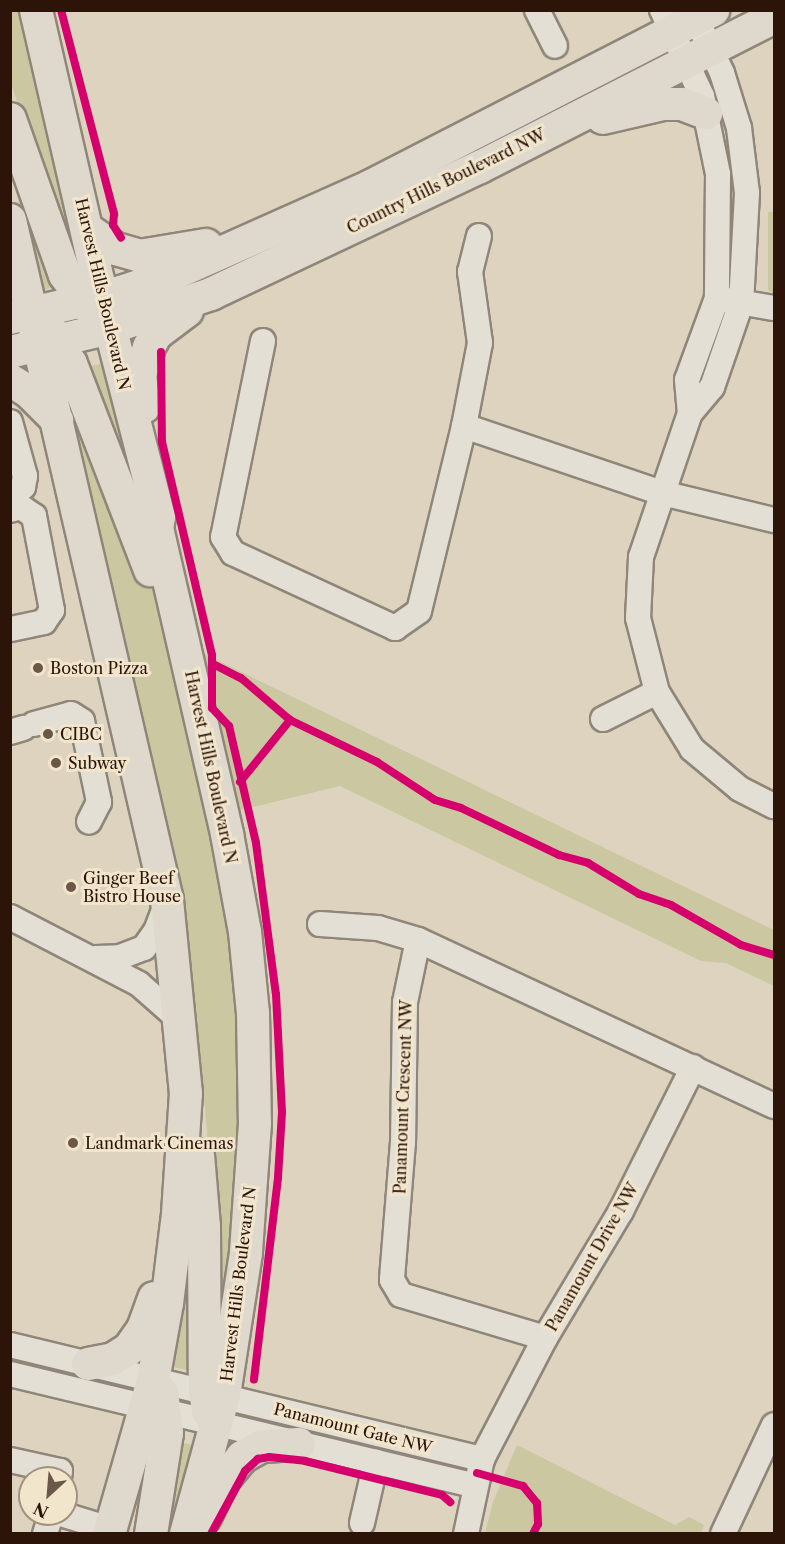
<!DOCTYPE html>
<html>
<head>
<meta charset="utf-8">
<style>
	body { margin:0 }
	#map { position:relative; width:785px; height:1544px; overflow:hidden; background:#ddd3be; font-family:"Libre Caslon Text",serif }
	div>[style] { position:absolute }
	.green>* { inset:0; background:#cac7a1 }
	.roads { filter:drop-shadow(2px 0 #8f8679) drop-shadow(-2px 0 #8f8679) drop-shadow(0 2px #8f8679) drop-shadow(0 -2px #8f8679) }
	.minor>* { height:24px; margin:-12px; padding:0 12px; transform-origin:12px; border-radius:12px; background:#e4dfd4 }
	.major>* { height:32px; margin:-16px; padding:0 16px; transform-origin:16px; border-radius:16px; background:#dfd9cd }
	.cycleway>* { height:8px; margin:-4px; padding:0 4px; transform-origin:4px; border-radius:4px; background:#d6006c }
	.dots>* { width:16px; height:16px; translate:-50% -50%; box-sizing:border-box; border:3px solid #f1e5cc; border-radius:50% }
	span { translate:-50% -50%; white-space:nowrap; text-align:center; line-height:1.15; -webkit-text-stroke:6px #f1e5cc; paint-order:stroke }
	.street-label { font-size:16px; color:#2c1409 }
	.poi-label { font-size:16px; color:#2c1409 }
	.left { translate:0 -50%; text-align:left }
	.frame { position:absolute; inset:0; border:12px solid #2c1409; pointer-events:none }
	.north { position:absolute; left:18px; top:1466px; width:60px; height:60px; box-sizing:border-box; background:#f1e5cc; border:2px solid #a2917e; border-radius:50%; rotate:206deg; font-size:16px; font-weight:700; line-height:24px; text-align:center; color:#2c1409 }
	.north::after { content:''; display:block; margin:auto; width:21px; height:27px; background:#6a5748; clip-path:polygon(50% 0,100% 100%,50% 72%,0 100%) }
</style>
</head>
<body>
<div id="map">
	<div class="green">
		<i style="clip-path:polygon(10px 11px,26px 11px,75px 235px,61px 236px,11px 83px)"></i>
		<i style="clip-path:polygon(18px 175px,56px 286px,40px 291px,13px 178px)"></i>
		<i style="clip-path:polygon(768px 212px,774px 212px,774px 294px,768px 290px)"></i>
		<i style="clip-path:polygon(110px 362px,130px 458px,123px 459px,87px 367px)"></i>
		<i style="clip-path:polygon(75px 403px,178px 653px,240px 944px,249px 1143px,215px 1351px,207px 1130px,193px 982px,139px 712px,67px 407px)"></i>
		<i style="clip-path:polygon(198px 651px,774px 930px,774px 986px,726px 963px,701px 961px,340px 786px,232px 812px)"></i>
		<i style="clip-path:polygon(192px 1295px,192px 1371px,172px 1367px,183px 1297px)"></i>
		<i style="clip-path:polygon(184px 1443px,202px 1447px,176px 1533px,167px 1534px)"></i>
		<i style="clip-path:polygon(517px 1445px,675px 1525px,689px 1517px,704px 1525px,700px 1534px,485px 1533px,493px 1502px)"></i>
	</div>
	<div class="roads">
		<div class="minor">
			<i style="left:537px;top:10px;width:40px;rotate:63.4deg"></i>
			<i style="left:662px;top:10px;width:95px;rotate:65.1deg"></i>
			<i style="left:702px;top:96px;width:80px;rotate:78.4deg"></i>
			<i style="left:718px;top:174px;width:124px;rotate:90.5deg"></i>
			<i style="left:717px;top:298px;width:87px;rotate:110.1deg"></i>
			<i style="left:687px;top:380px;width:33px;rotate:85deg"></i>
			<i style="left:692px;top:10px;width:70px;rotate:64.5deg"></i>
			<i style="left:722px;top:73px;width:58px;rotate:72.8deg"></i>
			<i style="left:739px;top:128px;width:65px;rotate:83deg"></i>
			<i style="left:747px;top:193px;width:110px;rotate:93.1deg"></i>
			<i style="left:741px;top:303px;width:89px;rotate:109deg"></i>
			<i style="left:712px;top:387px;width:34px;rotate:130deg"></i>
			<i style="left:690px;top:413px;width:152px;rotate:108.8deg"></i>
			<i style="left:641px;top:557px;width:61px;rotate:92.8deg"></i>
			<i style="left:638px;top:618px;width:76px;rotate:75.6deg"></i>
			<i style="left:657px;top:692px;width:67px;rotate:58.4deg"></i>
			<i style="left:692px;top:749px;width:62px;rotate:39.8deg"></i>
			<i style="left:740px;top:789px;width:38px;rotate:27deg"></i>
			<i style="left:727px;top:300px;width:48px;rotate:9.7deg"></i>
			<i style="left:263px;top:341px;width:200px;rotate:101.5deg"></i>
			<i style="left:223px;top:537px;width:19px;rotate:58deg"></i>
			<i style="left:233px;top:553px;width:179px;rotate:24.8deg"></i>
			<i style="left:395px;top:628px;width:29px;rotate:-35deg"></i>
			<i style="left:419px;top:611px;width:190px;rotate:-76.3deg"></i>
			<i style="left:464px;top:426px;width:85px;rotate:-79.1deg"></i>
			<i style="left:480px;top:343px;width:72px;rotate:-98deg"></i>
			<i style="left:470px;top:272px;width:37px;rotate:-76deg"></i>
			<i style="left:10px;top:422px;width:56px;rotate:74.5deg"></i>
			<i style="left:25px;top:476px;width:11px;rotate:100deg"></i>
			<i style="left:23px;top:487px;width:15px;rotate:148deg"></i>
			<i style="left:464px;top:426px;width:209px;rotate:18.7deg"></i>
			<i style="left:662px;top:493px;width:115px;rotate:13.6deg"></i>
			<i style="left:10px;top:510px;width:11px;rotate:-15deg"></i>
			<i style="left:21px;top:507px;width:16px;rotate:35deg"></i>
			<i style="left:34px;top:516px;width:96px;rotate:79.2deg"></i>
			<i style="left:52px;top:610px;width:14px;rotate:124deg"></i>
			<i style="left:44px;top:622px;width:35px;rotate:168deg"></i>
			<i style="left:603px;top:719px;width:60px;rotate:-26.6deg"></i>
			<i style="left:34px;top:724px;width:38px;rotate:-15deg"></i>
			<i style="left:71px;top:714px;width:13px;rotate:32deg"></i>
			<i style="left:82px;top:721px;width:83px;rotate:78.1deg"></i>
			<i style="left:99px;top:802px;width:22px;rotate:117deg"></i>
			<i style="left:10px;top:732px;width:14px;rotate:-17deg"></i>
			<i style="left:10px;top:917px;width:145px;rotate:27.4deg"></i>
			<i style="left:139px;top:984px;width:56px;rotate:41.4deg"></i>
			<i style="left:320px;top:924px;width:58px;rotate:3.9deg"></i>
			<i style="left:378px;top:928px;width:42px;rotate:16.7deg"></i>
			<i style="left:418px;top:940px;width:393px;rotate:25deg"></i>
			<i style="left:418px;top:940px;width:63px;rotate:101.8deg"></i>
			<i style="left:405px;top:1002px;width:140px;rotate:90.8deg"></i>
			<i style="left:403px;top:1142px;width:138px;rotate:94.6deg"></i>
			<i style="left:392px;top:1280px;width:17px;rotate:59deg"></i>
			<i style="left:401px;top:1295px;width:150px;rotate:16.6deg"></i>
			<i style="left:96px;top:958px;width:24px;rotate:-2deg"></i>
			<i style="left:120px;top:957px;width:26px;rotate:-21deg"></i>
			<i style="left:144px;top:948px;width:21px;rotate:-55deg"></i>
			<i style="left:156px;top:931px;width:31px;rotate:-69deg"></i>
			<i style="left:10px;top:1345px;width:486px;rotate:13.6deg"></i>
			<i style="left:10px;top:1374px;width:477px;rotate:13.5deg"></i>
			<i style="left:10px;top:1460px;width:51px;rotate:12.4deg"></i>
			<i style="left:60px;top:1471px;width:7px;rotate:98deg"></i>
			<i style="left:61px;top:1514px;width:51px;rotate:17deg"></i>
			<i style="left:362px;top:1523px;width:63px;rotate:-77.1deg"></i>
			<i style="left:45px;top:1534px;width:21px;rotate:-73deg"></i>
			<i style="left:466px;top:1534px;width:77px;rotate:-78deg"></i>
			<i style="left:482px;top:1459px;width:136px;rotate:-62.5deg"></i>
			<i style="left:545px;top:1338px;width:148px;rotate:-59.1deg"></i>
			<i style="left:621px;top:1211px;width:161px;rotate:-63.4deg"></i>
			<i style="left:723px;top:1534px;width:120px;rotate:-64.9deg"></i>
		</div>
		<div class="major">
			<i style="left:36px;top:10px;width:265px;rotate:77.1deg"></i>
			<i style="left:95px;top:268px;width:257px;rotate:75.6deg"></i>
			<i style="left:159px;top:517px;width:11px;rotate:100deg"></i>
			<i style="left:157px;top:528px;width:314px;rotate:77.1deg"></i>
			<i style="left:227px;top:834px;width:100px;rotate:79.6deg"></i>
			<i style="left:245px;top:932px;width:81px;rotate:84.4deg"></i>
			<i style="left:253px;top:1013px;width:110px;rotate:89deg"></i>
			<i style="left:255px;top:1123px;width:130px;rotate:94deg"></i>
			<i style="left:246px;top:1253px;width:144px;rotate:98.8deg"></i>
			<i style="left:224px;top:1395px;width:144px;rotate:105.3deg"></i>
			<i style="left:603px;top:118px;width:62px;rotate:-13.1deg"></i>
			<i style="left:663px;top:104px;width:19px"></i>
			<i style="left:682px;top:104px;width:26px;rotate:21deg"></i>
			<i style="left:10px;top:119px;width:165px;rotate:70.6deg"></i>
			<i style="left:65px;top:275px;width:52px;rotate:53.6deg"></i>
			<i style="left:10px;top:220px;width:698px;rotate:77deg"></i>
			<i style="left:167px;top:900px;width:194px;rotate:84.4deg"></i>
			<i style="left:186px;top:1093px;width:121px;rotate:93.8deg"></i>
			<i style="left:178px;top:1214px;width:90px;rotate:97deg"></i>
			<i style="left:167px;top:1303px;width:79px;rotate:100.2deg"></i>
			<i style="left:153px;top:1381px;width:159px;rotate:106deg"></i>
			<i style="left:87px;top:229px;width:35px;rotate:35deg"></i>
			<i style="left:116px;top:249px;width:25px;rotate:16deg"></i>
			<i style="left:140px;top:256px;width:67px;rotate:-9.5deg"></i>
			<i style="left:10px;top:318px;width:114px;rotate:-13.2deg"></i>
			<i style="left:121px;top:292px;width:51px;rotate:-18.4deg"></i>
			<i style="left:169px;top:276px;width:221px;rotate:-24deg"></i>
			<i style="left:371px;top:186px;width:385px;rotate:-27.2deg"></i>
			<i style="left:48px;top:326px;width:44px;rotate:58.8deg"></i>
			<i style="left:71px;top:364px;width:221px;rotate:69deg"></i>
			<i style="left:10px;top:352px;width:103px;rotate:-13.5deg"></i>
			<i style="left:110px;top:328px;width:107px;rotate:-18.6deg"></i>
			<i style="left:211px;top:294px;width:297px;rotate:-25.3deg"></i>
			<i style="left:480px;top:167px;width:330px;rotate:-27deg"></i>
			<i style="left:10px;top:380px;width:22px;rotate:32deg"></i>
			<i style="left:29px;top:392px;width:40px;rotate:45deg"></i>
			<i style="left:144px;top:407px;width:32px;rotate:-97deg"></i>
			<i style="left:140px;top:375px;width:29px;rotate:-72deg"></i>
			<i style="left:149px;top:347px;width:15px;rotate:-62deg"></i>
			<i style="left:156px;top:334px;width:39px;rotate:-37deg"></i>
			<i style="left:198px;top:1155px;width:71px;rotate:85.2deg"></i>
			<i style="left:204px;top:1226px;width:164px;rotate:89.7deg"></i>
			<i style="left:205px;top:1390px;width:21px;rotate:82deg"></i>
			<i style="left:208px;top:1411px;width:11px;rotate:52deg"></i>
			<i style="left:88px;top:1364px;width:25px;rotate:-11deg"></i>
			<i style="left:113px;top:1359px;width:19px;rotate:-32deg"></i>
			<i style="left:129px;top:1349px;width:24px;rotate:-55deg"></i>
			<i style="left:143px;top:1329px;width:33px;rotate:-70deg"></i>
			<i style="left:205px;top:1517px;width:41px;rotate:-64.1deg"></i>
			<i style="left:223px;top:1480px;width:30px;rotate:-50deg"></i>
			<i style="left:242px;top:1457px;width:23px;rotate:-29deg"></i>
			<i style="left:262px;top:1446px;width:37px;rotate:-3deg"></i>
			<i style="left:151px;top:1534px;width:102px;rotate:-81deg"></i>
			<i style="left:167px;top:1433px;width:39px;rotate:-97deg"></i>
			<i style="left:162px;top:1394px;width:16px;rotate:-125deg"></i>
		</div>
	</div>
	<div class="cycleway">
		<i style="left:61px;top:10px;width:211px;rotate:75.4deg"></i>
		<i style="left:114px;top:214px;width:11px;rotate:95deg"></i>
		<i style="left:113px;top:225px;width:15px;rotate:58deg"></i>
		<i style="left:161px;top:352px;width:90px;rotate:89.4deg"></i>
		<i style="left:162px;top:442px;width:219px;rotate:76.8deg"></i>
		<i style="left:212px;top:655px;width:53px;rotate:90deg"></i>
		<i style="left:212px;top:708px;width:25px;rotate:47deg"></i>
		<i style="left:229px;top:726px;width:120px;rotate:77deg"></i>
		<i style="left:256px;top:843px;width:152px;rotate:82.5deg"></i>
		<i style="left:276px;top:994px;width:118px;rotate:87.1deg"></i>
		<i style="left:282px;top:1112px;width:66px;rotate:93.5deg"></i>
		<i style="left:278px;top:1178px;width:203px;rotate:96.8deg"></i>
		<i style="left:213px;top:664px;width:31px;rotate:27deg"></i>
		<i style="left:241px;top:678px;width:65px;rotate:40.6deg"></i>
		<i style="left:290px;top:720px;width:97px;rotate:25.8deg"></i>
		<i style="left:377px;top:762px;width:69px;rotate:33.2deg"></i>
		<i style="left:435px;top:800px;width:27px;rotate:17deg"></i>
		<i style="left:461px;top:808px;width:109px;rotate:25.6deg"></i>
		<i style="left:559px;top:855px;width:30px;rotate:15deg"></i>
		<i style="left:588px;top:863px;width:60px;rotate:31.3deg"></i>
		<i style="left:639px;top:894px;width:34px;rotate:19deg"></i>
		<i style="left:671px;top:905px;width:81px;rotate:29.7deg"></i>
		<i style="left:741px;top:945px;width:34px;rotate:17deg"></i>
		<i style="left:240px;top:782px;width:80px;rotate:-51.1deg"></i>
		<i style="left:477px;top:1473px;width:48px;rotate:15.8deg"></i>
		<i style="left:523px;top:1486px;width:22px;rotate:51deg"></i>
		<i style="left:537px;top:1503px;width:21px;rotate:87deg"></i>
		<i style="left:538px;top:1524px;width:11px;rotate:117deg"></i>
		<i style="left:211px;top:1534px;width:72px;rotate:-61.6deg"></i>
		<i style="left:245px;top:1471px;width:18px;rotate:-43deg"></i>
		<i style="left:258px;top:1459px;width:11px;rotate:-10deg"></i>
		<i style="left:269px;top:1457px;width:36px;rotate:6deg"></i>
		<i style="left:305px;top:1461px;width:141px;rotate:13.9deg"></i>
		<i style="left:442px;top:1495px;width:11px;rotate:41deg"></i>
	</div>
	<div class="dots">
		<i style="left:38px;top:668px;background:#6a5748"></i>
		<i style="left:48px;top:734px;background:#6a5748"></i>
		<i style="left:56px;top:763px;background:#6a5748"></i>
		<i style="left:71px;top:887px;background:#6a5748"></i>
		<i style="left:73px;top:1143px;background:#6a5748"></i>
	</div>
	<div class="street-label">
		<span style="left:446px;top:181px;rotate:-26deg">Country Hills Boulevard NW</span>
		<span style="left:103px;top:294px;rotate:77deg">Harvest Hills Boulevard N</span>
		<span style="left:211px;top:767px;rotate:78deg">Harvest Hills Boulevard N</span>
		<span style="left:403px;top:1097px;rotate:-88deg">Panamount Crescent NW</span>
		<span style="left:592px;top:1257px;rotate:-60deg">Panamount Drive NW</span>
		<span style="left:238px;top:1284px;rotate:-83deg">Harvest Hills Boulevard N</span>
		<span style="left:353px;top:1428px;rotate:14deg">Panamount Gate NW</span>
	</div>
	<div class="poi-label">
		<span class="left" style="left:50px;top:668px">Boston Pizza</span>
		<span class="left" style="left:60px;top:734px">CIBC</span>
		<span class="left" style="left:68px;top:763px">Subway</span>
		<span class="left" style="left:83px;top:887px">Ginger Beef<br>Bistro House</span>
		<span class="left" style="left:85px;top:1143px">Landmark Cinemas</span>
	</div>
	<div class="frame"></div>
	<div class="north">N</div>
</div>
</body>
</html>
